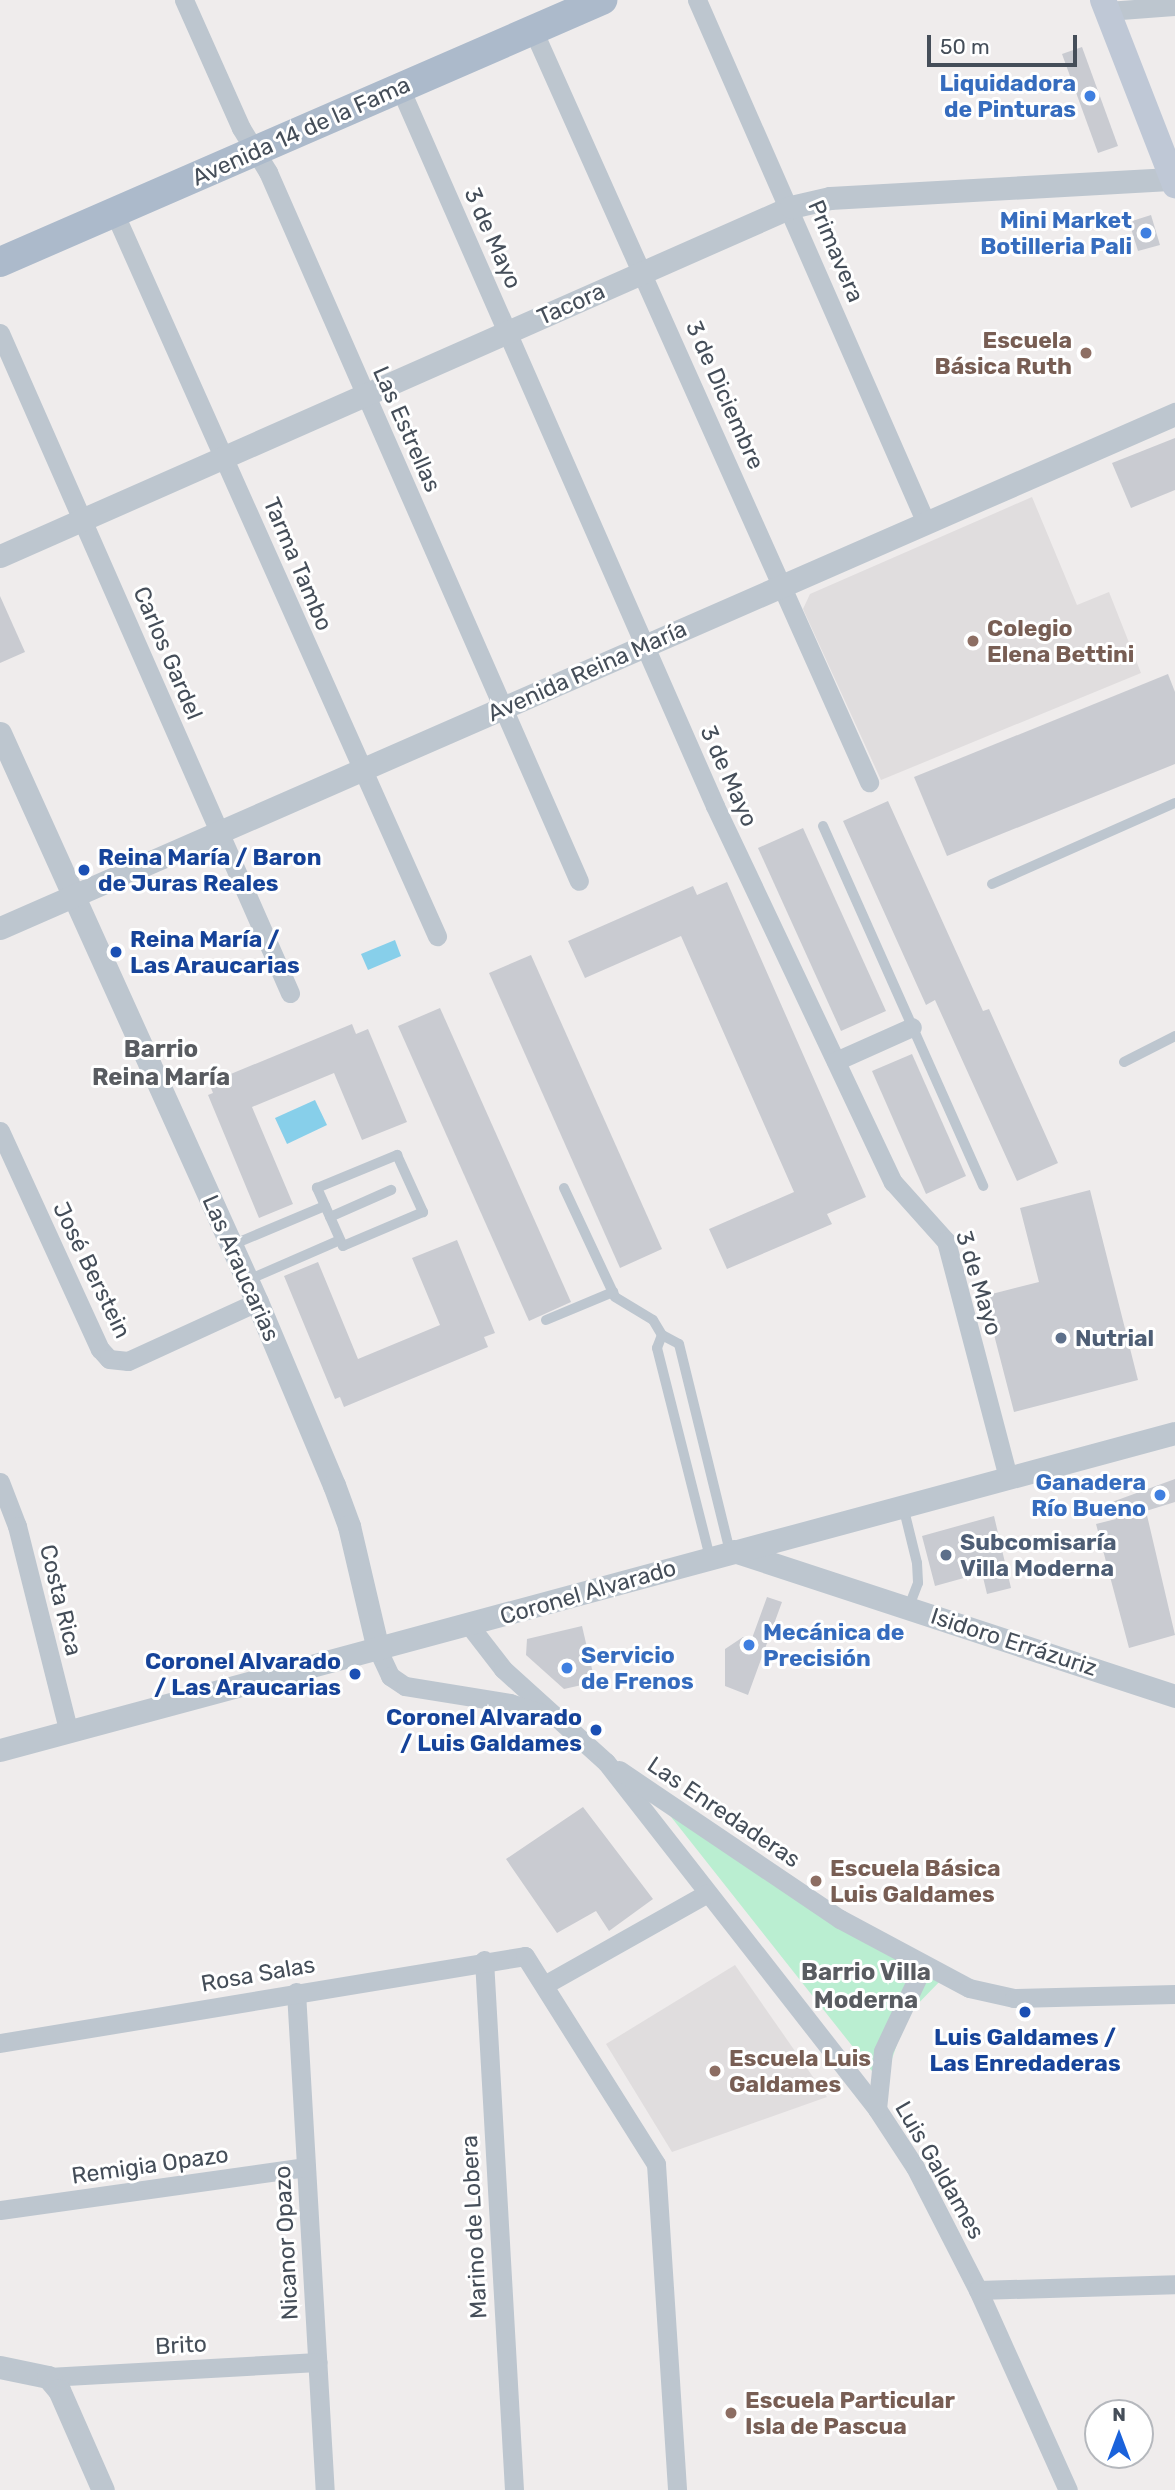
<!DOCTYPE html>
<html>
<head>
<meta charset="utf-8">
<style>
	body { margin:0 }
	#map { position:relative; width:1175px; height:2490px; overflow:hidden; background:#efecec; font-family:Rubik,sans-serif }
	div>[style] { position:absolute }
	.education>* { inset:0; background:#e0ddde }
	.green>* { inset:0; background:#baeed1 }
	.water>* { inset:0; background:#87cfea }
	.building>* { inset:0; background:#c9cbd1 }
	.service>* { height:10px; margin:-5px; padding:0 5px; transform-origin:5px; border-radius:5px; background:#bdc6cf }
	.minor>* { height:19px; margin:-9.5px; padding:0 9.5px; transform-origin:9.5px; border-radius:9.5px; background:#bdc6cf }
	.tertiary>* { height:23px; margin:-11.5px; padding:0 11.5px; transform-origin:11.5px; border-radius:11.5px; background:#bdc6cf }
	.secondary>* { height:26px; margin:-13px; padding:0 13px; transform-origin:13px; border-radius:13px; background:#bfc8d6 }
	.primary>* { height:30px; margin:-15px; padding:0 15px; transform-origin:15px; border-radius:15px; background:#acbacb }
	.dots>* { width:19px; height:19px; translate:-50% -50%; box-sizing:border-box; border:4px solid #fff; border-radius:50% }
	span { translate:-50% -50%; white-space:nowrap; text-align:center; line-height:1.15; -webkit-text-stroke:6px #fff; paint-order:stroke }
	.shop-label { font-size:23px; color:#366cbe; font-weight:700 }
	.right { translate:-100% -50%; text-align:right }
	.left { translate:0 -50%; text-align:left }
	.street-label { font-size:23px; color:#454e59 }
	.education-label { font-size:23px; color:#785e54; font-weight:700 }
	.transit-label { font-size:23px; color:#164399; font-weight:700 }
	.service-label { font-size:23px; color:#4e5e75; font-weight:700 }
	.neighbourhood-label { font-size:24px; color:#595c61; font-weight:700 }
	.north { position:absolute; left:1084px; top:2399px; width:70px; height:70px; box-sizing:border-box; background:#fff; border:2px solid #b5b8bd; border-radius:50%; rotate:0deg; font-size:19px; font-weight:700; line-height:28px; text-align:center; color:#454e59 }
	.north::after { content:''; display:block; margin:auto; width:24px; height:32px; background:#1a62db; clip-path:polygon(50% 0,100% 100%,50% 72%,0 100%) }
	.scale { position:absolute; left:927px; top:35px; width:150px; height:32px; box-sizing:border-box; border:4px solid #454e59; border-top:0; padding-left:9px; font-size:21px; line-height:24px; white-space:nowrap; color:#454e59; -webkit-text-stroke:5px #fff; paint-order:stroke }
</style>
</head>
<body>
<div id="map">
	<div class="education">
		<i style="clip-path:polygon(1032px 497px,1077px 605px,1109px 592px,1141px 673px,881px 780px,803px 609px,810px 594px)"></i>
		<i style="clip-path:polygon(735px 1965px,827px 2097px,672px 2152px,606px 2044px)"></i>
	</div>
	<div class="green">
		<i style="clip-path:polygon(668px 1813px,945px 1976px,907px 2015px,883px 2085px)"></i>
	</div>
	<div class="water">
		<i style="clip-path:polygon(395px 940px,401px 956px,368px 970px,361px 954px)"></i>
		<i style="clip-path:polygon(315px 1100px,327px 1125px,287px 1144px,275px 1118px)"></i>
	</div>
	<div class="building">
		<i style="clip-path:polygon(1082px 47px,1118px 146px,1098px 153px,1062px 54px)"></i>
		<i style="clip-path:polygon(1151px 215px,1160px 245px,1138px 251px,1129px 222px)"></i>
		<i style="clip-path:polygon(1175px 438px,1175px 490px,1131px 508px,1112px 463px)"></i>
		<i style="clip-path:polygon(0 596px,25px 652px,0 663px)"></i>
		<i style="clip-path:polygon(1168px 674px,1175px 692px,1175px 764px,947px 856px,914px 777px)"></i>
		<i style="clip-path:polygon(888px 801px,983px 1011px,989px 1009px,1058px 1163px,1017px 1181px,935px 1000px,926px 1005px,843px 821px)"></i>
		<i style="clip-path:polygon(803px 828px,886px 1011px,841px 1031px,758px 848px)"></i>
		<i style="clip-path:polygon(727px 882px,866px 1197px,827px 1214px,832px 1224px,727px 1269px,709px 1229px,794px 1192px,681px 936px,585px 978px,568px 941px,693px 886px,697px 895px)"></i>
		<i style="clip-path:polygon(531px 955px,662px 1249px,620px 1268px,489px 973px)"></i>
		<i style="clip-path:polygon(440px 1008px,571px 1302px,529px 1321px,398px 1026px)"></i>
		<i style="clip-path:polygon(352px 1024px,356px 1034px,368px 1029px,407px 1122px,362px 1140px,334px 1073px,252px 1107px,293px 1204px,259px 1218px,208px 1095px,213px 1093px,209px 1083px)"></i>
		<i style="clip-path:polygon(912px 1054px,966px 1176px,926px 1194px,872px 1071px)"></i>
		<i style="clip-path:polygon(1090px 1190px,1138px 1380px,1014px 1412px,984px 1296px,1039px 1282px,1020px 1208px)"></i>
		<i style="clip-path:polygon(457px 1240px,495px 1333px,484px 1337px,488px 1347px,344px 1407px,340px 1397px,335px 1399px,284px 1276px,318px 1262px,358px 1359px,440px 1325px,412px 1258px)"></i>
		<i style="clip-path:polygon(1175px 1479px,1175px 1502px,1146px 1511px,1175px 1635px,1129px 1648px,1096px 1524px,1116px 1519px,1112px 1502px)"></i>
		<i style="clip-path:polygon(994px 1516px,1011px 1588px,987px 1594px,982px 1573px,935px 1586px,922px 1536px)"></i>
		<i style="clip-path:polygon(767px 1597px,782px 1602px,748px 1695px,725px 1686px,725px 1649px,743px 1637px,751px 1641px)"></i>
		<i style="clip-path:polygon(582px 1626px,595px 1682px,564px 1689px,526px 1655px,527px 1639px)"></i>
		<i style="clip-path:polygon(583px 1807px,653px 1899px,609px 1931px,596px 1911px,557px 1933px,506px 1859px)"></i>
	</div>
	<div class="service">
		<i style="left:823px;top:826px;width:394px;rotate:66deg"></i>
		<i style="left:992px;top:884px;width:200px;rotate:-23.9deg"></i>
		<i style="left:1124px;top:1062px;width:57px;rotate:-27deg"></i>
		<i style="left:397px;top:1155px;width:63px;rotate:65.5deg"></i>
		<i style="left:423px;top:1212px;width:87px;rotate:157deg"></i>
		<i style="left:343px;top:1246px;width:64px;rotate:-114.1deg"></i>
		<i style="left:317px;top:1188px;width:87px;rotate:-22.4deg"></i>
		<i style="left:564px;top:1188px;width:120px;rotate:64.9deg"></i>
		<i style="left:615px;top:1297px;width:44px;rotate:31.2deg"></i>
		<i style="left:653px;top:1320px;width:17px;rotate:59deg"></i>
		<i style="left:662px;top:1335px;width:19px;rotate:28deg"></i>
		<i style="left:679px;top:1344px;width:214px;rotate:76.2deg"></i>
		<i style="left:330px;top:1217px;width:67px;rotate:-23.9deg"></i>
		<i style="left:232px;top:1245px;width:101px;rotate:-22.8deg"></i>
		<i style="left:248px;top:1280px;width:100px;rotate:-23.5deg"></i>
		<i style="left:546px;top:1320px;width:73px;rotate:-22.7deg"></i>
		<i style="left:662px;top:1335px;width:14px;rotate:111deg"></i>
		<i style="left:657px;top:1348px;width:217px;rotate:75.8deg"></i>
		<i style="left:903px;top:1506px;width:59px;rotate:76.2deg"></i>
		<i style="left:917px;top:1563px;width:20px;rotate:87deg"></i>
		<i style="left:918px;top:1583px;width:26px;rotate:111deg"></i>
	</div>
	<div class="minor">
		<i style="left:184px;top:0;width:140px;rotate:66deg"></i>
		<i style="left:241px;top:128px;width:52px;rotate:58.5deg"></i>
		<i style="left:268px;top:172px;width:774px;rotate:66.32deg"></i>
		<i style="left:697px;top:0;width:571px;rotate:66.35deg"></i>
		<i style="left:1107px;top:11px;width:68px;rotate:-4.2deg"></i>
		<i style="left:533px;top:30px;width:824px;rotate:65.92deg"></i>
		<i style="left:400px;top:88px;width:784px;rotate:66.31deg"></i>
		<i style="left:715px;top:806px;width:416px;rotate:64.7deg"></i>
		<i style="left:893px;top:1182px;width:79px;rotate:48.1deg"></i>
		<i style="left:946px;top:1241px;width:245px;rotate:75.3deg"></i>
		<i style="left:114px;top:212px;width:793px;rotate:65.96deg"></i>
		<i style="left:0;top:333px;width:721px;rotate:66.28deg"></i>
		<i style="left:836px;top:1061px;width:83px;rotate:-24.1deg"></i>
		<i style="left:0;top:1131px;width:240px;rotate:65.4deg"></i>
		<i style="left:100px;top:1349px;width:13px;rotate:48deg"></i>
		<i style="left:109px;top:1359px;width:19px;rotate:6deg"></i>
		<i style="left:128px;top:1361px;width:142px;rotate:-24.6deg"></i>
		<i style="left:0;top:1482px;width:47px;rotate:68.9deg"></i>
		<i style="left:17px;top:1526px;width:213px;rotate:75.9deg"></i>
		<i style="left:469px;top:1625px;width:56px;rotate:52.3deg"></i>
		<i style="left:503px;top:1669px;width:139px;rotate:42.1deg"></i>
		<i style="left:606px;top:1762px;width:440px;rotate:52deg"></i>
		<i style="left:877px;top:2109px;width:69px;rotate:56.8deg"></i>
		<i style="left:915px;top:2167px;width:138px;rotate:62.9deg"></i>
		<i style="left:978px;top:2290px;width:219px;rotate:65.8deg"></i>
		<i style="left:378px;top:1650px;width:29px;rotate:65deg"></i>
		<i style="left:390px;top:1676px;width:18px;rotate:34deg"></i>
		<i style="left:405px;top:1686px;width:106px;rotate:9.2deg"></i>
		<i style="left:510px;top:1703px;width:38px;rotate:18deg"></i>
		<i style="left:619px;top:1770px;width:267px;rotate:34deg"></i>
		<i style="left:840px;top:1919px;width:146px;rotate:28.1deg"></i>
		<i style="left:969px;top:1988px;width:46px;rotate:12.5deg"></i>
		<i style="left:1014px;top:1998px;width:161px;rotate:-1.4deg"></i>
		<i style="left:484px;top:1960px;width:531px;rotate:86.76deg"></i>
		<i style="left:546px;top:1984px;width:184px;rotate:-29.4deg"></i>
		<i style="left:296px;top:1992px;width:499px;rotate:86.7deg"></i>
		<i style="left:0;top:2043px;width:532px;rotate:-9.41deg"></i>
		<i style="left:525px;top:1956px;width:246px;rotate:57.8deg"></i>
		<i style="left:656px;top:2164px;width:327px;rotate:86.3deg"></i>
		<i style="left:877px;top:2109px;width:58px;rotate:-84.1deg"></i>
		<i style="left:883px;top:2051px;width:94px;rotate:-64.8deg"></i>
		<i style="left:0;top:2210px;width:309px;rotate:-8deg"></i>
		<i style="left:978px;top:2290px;width:197px;rotate:-1.7deg"></i>
		<i style="left:48px;top:2377px;width:270px;rotate:-3.2deg"></i>
	</div>
	<div class="tertiary">
		<i style="left:0;top:556px;width:865px;rotate:-23.81deg"></i>
		<i style="left:791px;top:207px;width:40px;rotate:-13deg"></i>
		<i style="left:830px;top:198px;width:346px;rotate:-3.2deg"></i>
		<i style="left:0;top:733px;width:624px;rotate:65.69deg"></i>
		<i style="left:257px;top:1302px;width:199px;rotate:67.2deg"></i>
		<i style="left:334px;top:1485px;width:44px;rotate:69.9deg"></i>
		<i style="left:349px;top:1526px;width:127px;rotate:76.8deg"></i>
		<i style="left:0;top:928px;width:1283px;rotate:-23.63deg"></i>
		<i style="left:734px;top:1551px;width:464px;rotate:18.2deg"></i>
		<i style="left:0;top:1750px;width:1217px;rotate:-15.1deg"></i>
		<i style="left:0;top:2367px;width:49px;rotate:11.8deg"></i>
		<i style="left:48px;top:2377px;width:17px;rotate:50deg"></i>
		<i style="left:59px;top:2390px;width:109px;rotate:66.3deg"></i>
	</div>
	<div class="secondary">
		<i style="left:1103px;top:0;width:199px;rotate:68.7deg"></i>
	</div>
	<div class="primary">
		<i style="left:0;top:262px;width:657px;rotate:-23.52deg"></i>
	</div>
	<div class="dots">
		<i style="left:1090px;top:96px;background:#3f7fe0"></i>
		<i style="left:1146px;top:233px;background:#3f7fe0"></i>
		<i style="left:1086px;top:353px;background:#8d6e63"></i>
		<i style="left:973px;top:641px;background:#8d6e63"></i>
		<i style="left:84px;top:870px;background:#1a4fb4"></i>
		<i style="left:116px;top:952px;background:#1a4fb4"></i>
		<i style="left:1061px;top:1338px;background:#5c6f8a"></i>
		<i style="left:1160px;top:1495px;background:#3f7fe0"></i>
		<i style="left:946px;top:1555px;background:#5c6f8a"></i>
		<i style="left:749px;top:1645px;background:#3f7fe0"></i>
		<i style="left:567px;top:1668px;background:#3f7fe0"></i>
		<i style="left:355px;top:1674px;background:#1a4fb4"></i>
		<i style="left:596px;top:1730px;background:#1a4fb4"></i>
		<i style="left:816px;top:1881px;background:#8d6e63"></i>
		<i style="left:1025px;top:2012px;background:#1a4fb4"></i>
		<i style="left:715px;top:2071px;background:#8d6e63"></i>
		<i style="left:731px;top:2413px;background:#8d6e63"></i>
	</div>
	<div class="shop-label">
		<span class="right" style="left:1076px;top:96px">Liquidadora<br>de Pinturas</span>
		<span class="right" style="left:1132px;top:233px">Mini Market<br>Botilleria Pali</span>
		<span class="right" style="left:1146px;top:1495px">Ganadera<br>Río Bueno</span>
		<span class="left" style="left:763px;top:1645px">Mecánica de<br>Precisión</span>
		<span class="left" style="left:581px;top:1668px">Servicio<br>de Frenos</span>
	</div>
	<div class="street-label">
		<span style="left:301px;top:131px;rotate:-24deg">Avenida 14 de la Fama</span>
		<span style="left:493px;top:238px;rotate:66deg">3 de Mayo</span>
		<span style="left:836px;top:251px;rotate:67deg">Primavera</span>
		<span style="left:571px;top:304px;rotate:-24deg">Tacora</span>
		<span style="left:725px;top:395px;rotate:66deg">3 de Diciembre</span>
		<span style="left:407px;top:429px;rotate:66deg">Las Estrellas</span>
		<span style="left:298px;top:564px;rotate:67deg">Tarma Tambo</span>
		<span style="left:168px;top:653px;rotate:67deg">Carlos Gardel</span>
		<span style="left:587px;top:671px;rotate:-24deg">Avenida Reina María</span>
		<span style="left:729px;top:776px;rotate:66deg">3 de Mayo</span>
		<span style="left:241px;top:1268px;rotate:66deg">Las Araucarias</span>
		<span style="left:92px;top:1270px;rotate:64deg">José Berstein</span>
		<span style="left:979px;top:1283px;rotate:73deg">3 de Mayo</span>
		<span style="left:588px;top:1592px;rotate:-16deg">Coronel Alvarado</span>
		<span style="left:61px;top:1600px;rotate:76deg">Costa Rica</span>
		<span style="left:1014px;top:1642px;rotate:18deg">Isidoro Errázuriz</span>
		<span style="left:724px;top:1812px;rotate:34deg">Las Enredaderas</span>
		<span style="left:258px;top:1974px;rotate:-10deg">Rosa Salas</span>
		<span style="left:150px;top:2165px;rotate:-8deg">Remigia Opazo</span>
		<span style="left:940px;top:2170px;rotate:60deg">Luis Galdames</span>
		<span style="left:474px;top:2227px;rotate:-93deg">Marino de Lobera</span>
		<span style="left:286px;top:2243px;rotate:-93deg">Nicanor Opazo</span>
		<span style="left:181px;top:2345px;rotate:-3deg">Brito</span>
	</div>
	<div class="education-label">
		<span class="right" style="left:1072px;top:353px">Escuela<br>Básica Ruth</span>
		<span class="left" style="left:987px;top:641px">Colegio<br>Elena Bettini</span>
		<span class="left" style="left:830px;top:1881px">Escuela Básica<br>Luis Galdames</span>
		<span class="left" style="left:729px;top:2071px">Escuela Luis<br>Galdames</span>
		<span class="left" style="left:745px;top:2413px">Escuela Particular<br>Isla de Pascua</span>
	</div>
	<div class="transit-label">
		<span class="left" style="left:98px;top:870px">Reina María / Baron<br>de Juras Reales</span>
		<span class="left" style="left:130px;top:952px">Reina María /<br>Las Araucarias</span>
		<span class="right" style="left:341px;top:1674px">Coronel Alvarado<br>/ Las Araucarias</span>
		<span class="right" style="left:582px;top:1730px">Coronel Alvarado<br>/ Luis Galdames</span>
		<span style="left:1025px;top:2050px">Luis Galdames /<br>Las Enredaderas</span>
	</div>
	<div class="service-label">
		<span class="left" style="left:1075px;top:1338px">Nutrial</span>
		<span class="left" style="left:960px;top:1555px">Subcomisaría<br>Villa Moderna</span>
	</div>
	<div class="neighbourhood-label">
		<span style="left:161px;top:1064px">Barrio<br>Reina María</span>
		<span style="left:866px;top:1987px">Barrio Villa<br>Moderna</span>
	</div>
	<div class="north">N</div>
	<div class="scale">50 m</div>
</div>
</body>
</html>
